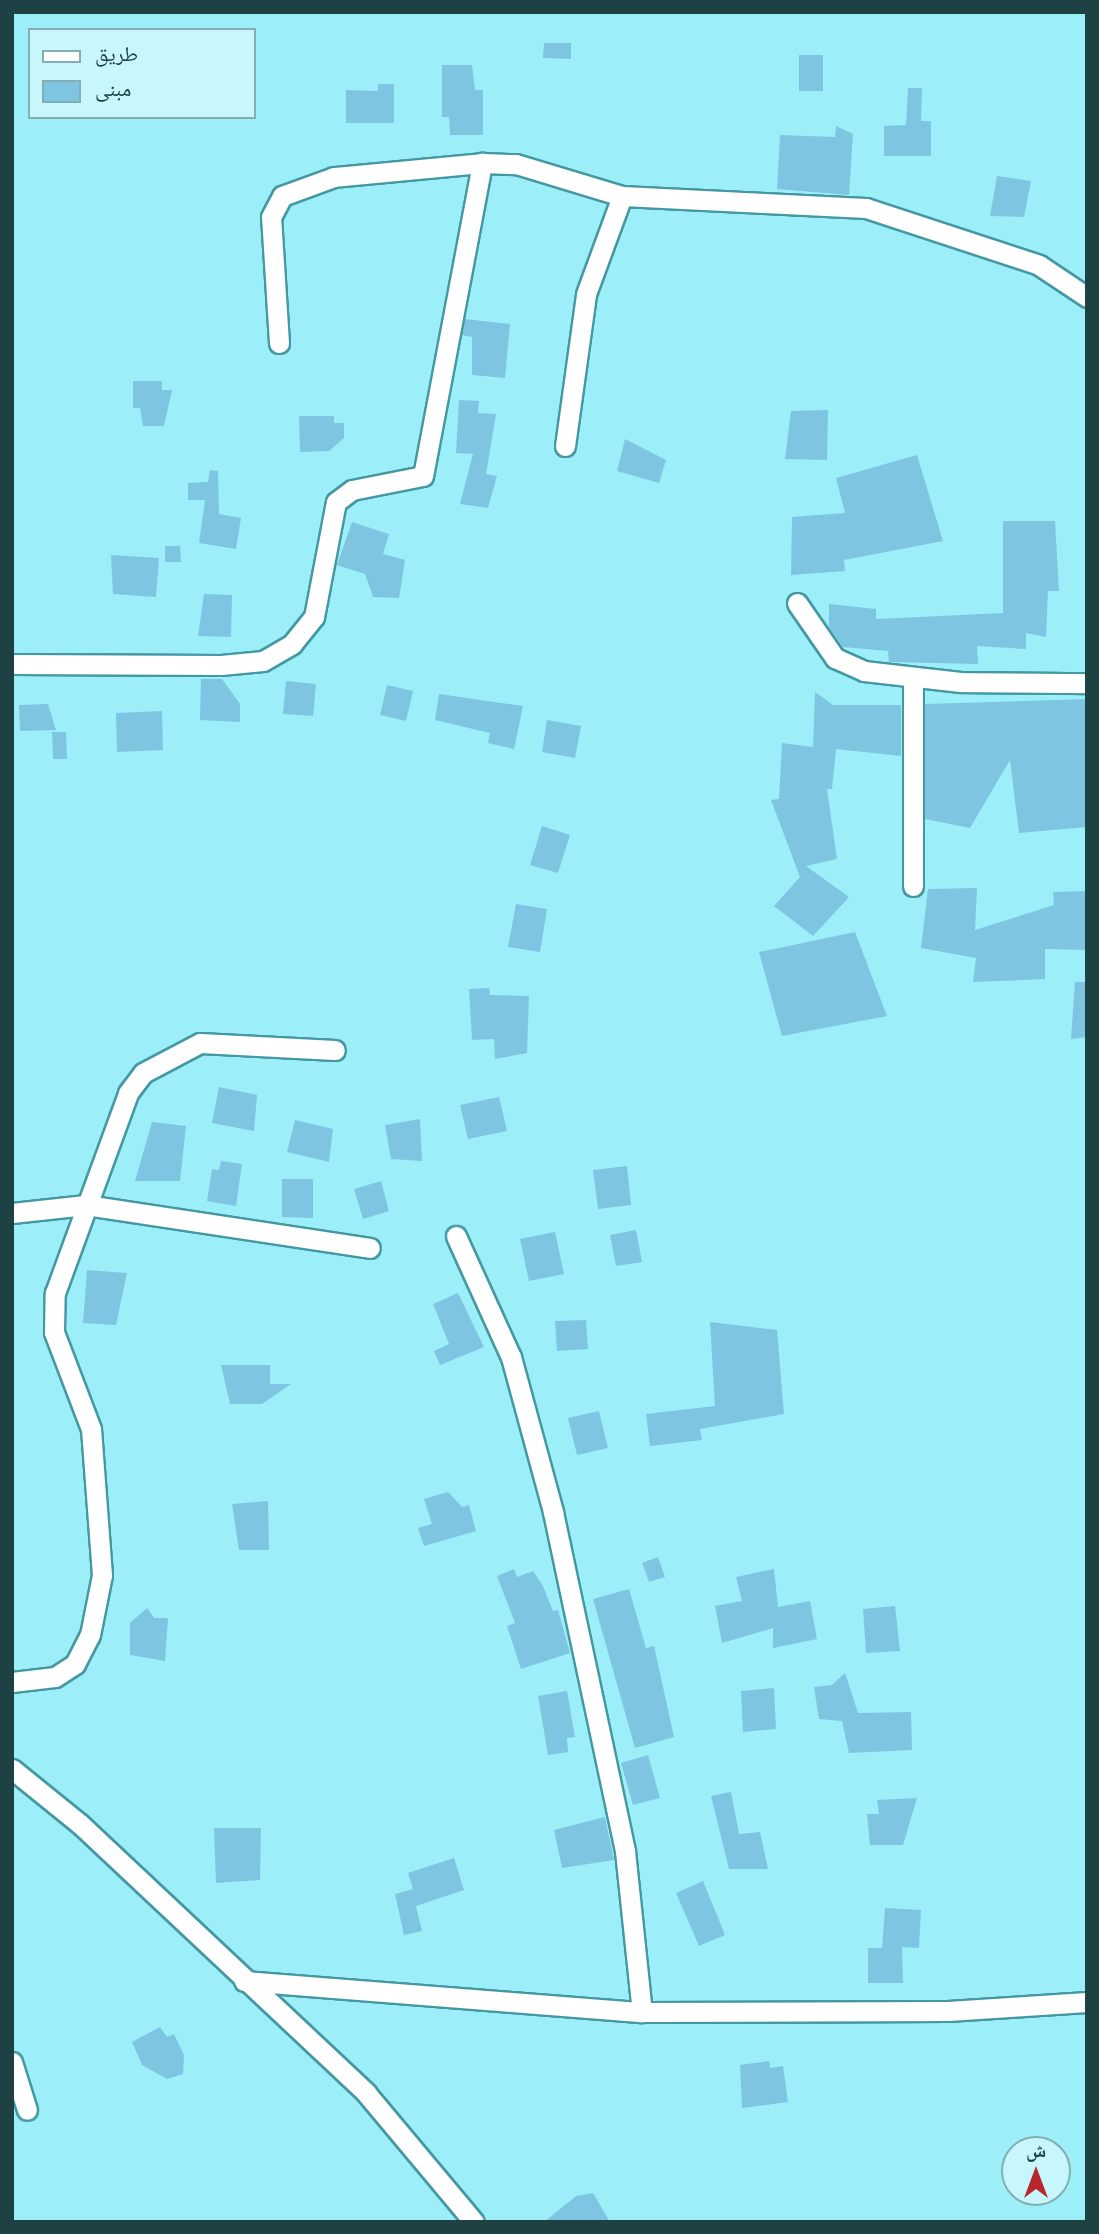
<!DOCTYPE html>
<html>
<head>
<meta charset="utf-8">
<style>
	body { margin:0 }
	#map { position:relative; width:1099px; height:2234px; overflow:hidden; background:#9ceff9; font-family:"Sofia Sans Condensed","Noto Naskh Arabic",sans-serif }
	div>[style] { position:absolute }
	.building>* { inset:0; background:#7ec5e2 }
	.roads { filter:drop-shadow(2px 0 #4498a2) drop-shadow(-2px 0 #4498a2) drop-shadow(0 2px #4498a2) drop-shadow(0 -2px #4498a2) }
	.minor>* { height:19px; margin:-9.5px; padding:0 9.5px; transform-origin:9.5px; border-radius:9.5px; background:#fff }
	span { translate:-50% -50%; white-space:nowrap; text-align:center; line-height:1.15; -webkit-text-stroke:5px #c7f6fc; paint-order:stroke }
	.frame { position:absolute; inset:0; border:14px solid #1e4144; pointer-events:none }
	.legend { position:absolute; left:28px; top:28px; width:228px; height:91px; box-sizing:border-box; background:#c7f6fc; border:2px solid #83aeb2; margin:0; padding:9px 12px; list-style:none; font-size:21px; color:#1e4144 }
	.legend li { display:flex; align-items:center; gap:14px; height:35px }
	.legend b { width:35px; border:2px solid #83aeb2 }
	.north { position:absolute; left:1001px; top:2136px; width:70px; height:70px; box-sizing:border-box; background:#c7f6fc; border:2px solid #83aeb2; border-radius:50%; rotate:0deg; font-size:19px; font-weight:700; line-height:28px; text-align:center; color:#1e4144 }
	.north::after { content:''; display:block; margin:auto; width:24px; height:32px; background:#b7272c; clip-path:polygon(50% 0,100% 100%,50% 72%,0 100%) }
</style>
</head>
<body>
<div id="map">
	<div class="building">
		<i style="clip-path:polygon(544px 43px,571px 43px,571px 59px,543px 58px)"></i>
		<i style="clip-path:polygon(799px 55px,823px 55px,823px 91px,799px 91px)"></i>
		<i style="clip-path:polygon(442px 65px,472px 65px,475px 90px,483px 90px,483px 135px,450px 135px,449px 117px,442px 117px)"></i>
		<i style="clip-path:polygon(378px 84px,394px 84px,394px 123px,346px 123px,346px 90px,378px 91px)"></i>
		<i style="clip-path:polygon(908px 88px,922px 88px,921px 121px,931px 121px,931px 156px,884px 156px,884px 126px,906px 125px)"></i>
		<i style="clip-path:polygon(836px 126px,853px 134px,849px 195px,777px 189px,780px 135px,835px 137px)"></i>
		<i style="clip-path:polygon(997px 176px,1031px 181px,1024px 217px,990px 216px)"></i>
		<i style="clip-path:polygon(465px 319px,510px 324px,505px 378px,472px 375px,472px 337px,462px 335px)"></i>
		<i style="clip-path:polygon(133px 381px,162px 381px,162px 390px,172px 390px,164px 426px,143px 426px,140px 408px,133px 408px)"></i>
		<i style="clip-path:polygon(459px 400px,479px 401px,478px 413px,496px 414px,486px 474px,497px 476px,488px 508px,460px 504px,473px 454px,456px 453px)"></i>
		<i style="clip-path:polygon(828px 410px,827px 460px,785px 459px,791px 411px)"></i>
		<i style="clip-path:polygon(299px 416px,334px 416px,334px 423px,344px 423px,344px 438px,329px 451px,300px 452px)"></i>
		<i style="clip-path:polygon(625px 439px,666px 460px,659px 483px,617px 471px)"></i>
		<i style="clip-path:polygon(917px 455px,943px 541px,844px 560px,845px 571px,791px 575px,792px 517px,845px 513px,836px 478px)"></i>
		<i style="clip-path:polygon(210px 470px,218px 471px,219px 514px,241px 518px,236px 549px,199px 543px,205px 500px,188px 500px,188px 483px,208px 482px)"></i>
		<i style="clip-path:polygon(1003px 521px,1055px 521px,1059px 591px,1048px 591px,1046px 637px,1026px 633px,1026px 649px,977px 646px,978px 664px,889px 662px,888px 651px,843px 647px,829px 627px,829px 604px,876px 609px,876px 619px,1003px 613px)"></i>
		<i style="clip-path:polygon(352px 522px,389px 534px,383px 554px,405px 560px,399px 598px,373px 597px,365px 574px,337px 565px)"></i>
		<i style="clip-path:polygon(165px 546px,180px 546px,181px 562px,165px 562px)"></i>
		<i style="clip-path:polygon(111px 555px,159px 558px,156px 597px,113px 594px)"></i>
		<i style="clip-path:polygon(204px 594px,232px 595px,231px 637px,198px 636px)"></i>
		<i style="clip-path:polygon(201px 679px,222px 679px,240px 704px,240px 722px,200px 720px)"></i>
		<i style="clip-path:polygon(286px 681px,316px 684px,313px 716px,283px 714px)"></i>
		<i style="clip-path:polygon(387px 685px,413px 691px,406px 721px,380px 715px)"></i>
		<i style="clip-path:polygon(815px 692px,833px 705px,901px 705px,901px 756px,836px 749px,832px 789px,827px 789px,837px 859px,806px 866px,849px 897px,813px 936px,774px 906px,800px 877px,771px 800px,779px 799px,782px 743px,813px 747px)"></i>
		<i style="clip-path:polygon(439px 694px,523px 706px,514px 749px,488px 743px,490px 733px,435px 720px)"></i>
		<i style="clip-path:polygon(1087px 699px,1087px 827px,1019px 833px,1010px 760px,970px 828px,925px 819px,925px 704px)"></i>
		<i style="clip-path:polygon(48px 704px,56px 730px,20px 731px,19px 705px)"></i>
		<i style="clip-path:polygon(162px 711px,163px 750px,117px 752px,116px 713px)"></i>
		<i style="clip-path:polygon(547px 720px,581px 726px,575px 758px,542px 752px)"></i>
		<i style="clip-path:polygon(52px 732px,66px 732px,67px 759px,53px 759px)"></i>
		<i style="clip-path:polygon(542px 826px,570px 835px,558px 873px,530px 865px)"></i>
		<i style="clip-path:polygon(977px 888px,975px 930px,1054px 905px,1053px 892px,1087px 891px,1087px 950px,1045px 949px,1045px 979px,973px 982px,976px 958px,921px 948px,928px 889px)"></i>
		<i style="clip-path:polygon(516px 904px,547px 909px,540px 952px,508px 947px)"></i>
		<i style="clip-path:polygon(855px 932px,887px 1016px,782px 1036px,759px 952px)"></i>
		<i style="clip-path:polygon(1075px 982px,1087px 982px,1087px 1037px,1071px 1039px)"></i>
		<i style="clip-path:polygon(489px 988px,490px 995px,529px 996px,527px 1053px,495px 1059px,494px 1039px,472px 1040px,469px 989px)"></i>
		<i style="clip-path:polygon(219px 1087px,257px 1095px,254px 1131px,212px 1123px)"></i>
		<i style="clip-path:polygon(499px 1097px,507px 1131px,468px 1139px,460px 1105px)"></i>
		<i style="clip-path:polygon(420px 1119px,422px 1161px,391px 1159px,385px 1125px)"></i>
		<i style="clip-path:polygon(295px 1120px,333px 1129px,329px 1162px,287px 1152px)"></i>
		<i style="clip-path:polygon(152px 1122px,186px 1126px,180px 1181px,135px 1181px)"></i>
		<i style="clip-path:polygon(221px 1161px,242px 1164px,236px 1206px,207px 1201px,212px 1169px,219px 1170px)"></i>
		<i style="clip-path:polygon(627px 1166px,631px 1205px,598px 1209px,593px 1170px)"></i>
		<i style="clip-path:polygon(282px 1179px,313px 1179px,313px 1218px,282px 1217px)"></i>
		<i style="clip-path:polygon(381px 1181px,389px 1211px,363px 1219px,354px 1189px)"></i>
		<i style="clip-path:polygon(636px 1230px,642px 1262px,616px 1266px,610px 1235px)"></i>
		<i style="clip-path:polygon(555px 1232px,564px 1274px,529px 1281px,520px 1239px)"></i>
		<i style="clip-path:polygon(87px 1270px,127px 1273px,116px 1325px,83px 1323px)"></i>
		<i style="clip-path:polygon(458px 1293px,484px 1347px,440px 1365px,434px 1351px,449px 1344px,433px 1304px)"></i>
		<i style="clip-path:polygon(586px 1320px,588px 1349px,557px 1351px,555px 1321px)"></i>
		<i style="clip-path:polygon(710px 1322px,777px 1330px,784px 1414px,700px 1429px,702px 1440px,650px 1446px,646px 1414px,715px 1406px)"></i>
		<i style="clip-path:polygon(221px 1365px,270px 1365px,270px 1384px,291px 1384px,262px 1404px,230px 1404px)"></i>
		<i style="clip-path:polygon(599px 1411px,608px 1448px,577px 1455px,568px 1418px)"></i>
		<i style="clip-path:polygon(448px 1492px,462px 1507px,469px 1505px,476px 1531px,424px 1546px,418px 1528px,432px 1524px,424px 1499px)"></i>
		<i style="clip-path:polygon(268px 1501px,269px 1550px,239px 1550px,232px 1504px)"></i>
		<i style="clip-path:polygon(658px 1557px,665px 1577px,649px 1582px,642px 1563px)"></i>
		<i style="clip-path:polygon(514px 1569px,517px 1577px,533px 1571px,543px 1586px,553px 1611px,558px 1610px,570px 1653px,521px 1669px,507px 1626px,515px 1623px,497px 1576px)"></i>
		<i style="clip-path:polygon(774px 1569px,778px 1607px,810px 1601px,817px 1639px,773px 1648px,773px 1628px,722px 1643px,715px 1606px,742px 1601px,736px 1577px)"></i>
		<i style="clip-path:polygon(629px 1589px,646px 1648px,654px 1646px,674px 1737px,635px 1748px,593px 1599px)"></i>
		<i style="clip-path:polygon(895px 1606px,900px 1651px,866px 1653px,863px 1609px)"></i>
		<i style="clip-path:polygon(147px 1608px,154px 1618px,168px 1618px,165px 1661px,130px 1655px,130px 1623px)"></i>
		<i style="clip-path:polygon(845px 1673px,858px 1713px,911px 1712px,912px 1750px,849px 1753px,842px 1721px,819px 1719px,814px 1687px,832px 1685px)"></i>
		<i style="clip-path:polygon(774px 1688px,776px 1729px,743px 1732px,741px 1691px)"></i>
		<i style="clip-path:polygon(567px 1691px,575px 1737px,567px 1738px,568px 1752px,548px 1755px,538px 1696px)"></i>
		<i style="clip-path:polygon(648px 1755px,660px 1798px,633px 1805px,621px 1763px)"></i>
		<i style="clip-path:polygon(731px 1792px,739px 1834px,760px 1832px,768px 1869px,729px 1869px,711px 1796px)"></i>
		<i style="clip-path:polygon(917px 1798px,903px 1845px,870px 1845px,867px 1814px,879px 1814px,877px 1800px)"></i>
		<i style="clip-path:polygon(605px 1817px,614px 1860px,562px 1868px,554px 1830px)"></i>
		<i style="clip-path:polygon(214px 1828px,261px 1828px,260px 1880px,216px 1883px)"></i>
		<i style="clip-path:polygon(454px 1858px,464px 1890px,416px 1906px,422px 1931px,404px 1935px,395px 1894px,413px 1889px,408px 1873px)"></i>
		<i style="clip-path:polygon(703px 1881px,725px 1935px,699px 1946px,676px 1893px)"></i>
		<i style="clip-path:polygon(885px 1908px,921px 1910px,919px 1948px,902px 1947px,903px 1983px,868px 1983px,868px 1948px,882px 1948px)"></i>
		<i style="clip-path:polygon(160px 2027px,167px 2037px,174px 2034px,184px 2055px,183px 2074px,167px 2079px,142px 2065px,132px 2042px)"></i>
		<i style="clip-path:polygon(769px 2061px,770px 2068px,783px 2066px,788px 2102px,742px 2108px,740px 2065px)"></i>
		<i style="clip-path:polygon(593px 2193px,610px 2222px,544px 2222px,576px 2196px)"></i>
	</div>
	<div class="roads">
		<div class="minor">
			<i style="left:279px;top:343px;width:126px;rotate:-93.6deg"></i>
			<i style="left:271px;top:217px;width:24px;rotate:-62deg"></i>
			<i style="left:282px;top:196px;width:55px;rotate:-20.1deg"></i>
			<i style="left:334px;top:177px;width:149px;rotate:-5.4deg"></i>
			<i style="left:565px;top:446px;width:153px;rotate:-82.1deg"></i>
			<i style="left:586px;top:294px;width:104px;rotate:-69.8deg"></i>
			<i style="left:797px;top:603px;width:67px;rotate:55.4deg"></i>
			<i style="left:835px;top:658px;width:32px;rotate:24deg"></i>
			<i style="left:864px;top:671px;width:97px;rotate:6.5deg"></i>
			<i style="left:960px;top:682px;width:127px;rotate:0.5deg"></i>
			<i style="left:12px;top:664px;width:209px;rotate:0.3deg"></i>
			<i style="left:221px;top:665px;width:42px;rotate:-5.4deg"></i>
			<i style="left:263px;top:661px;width:34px;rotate:-30deg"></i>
			<i style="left:292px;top:644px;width:35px;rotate:-51deg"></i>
			<i style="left:314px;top:617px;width:117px;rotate:-79.2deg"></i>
			<i style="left:336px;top:502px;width:20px;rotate:-37deg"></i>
			<i style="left:352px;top:490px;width:72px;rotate:-11.2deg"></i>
			<i style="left:423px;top:476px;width:319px;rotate:-79.3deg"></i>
			<i style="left:482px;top:163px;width:34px;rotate:2deg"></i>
			<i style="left:516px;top:164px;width:111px;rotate:16.8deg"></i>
			<i style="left:622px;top:196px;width:244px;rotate:2.8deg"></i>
			<i style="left:866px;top:208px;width:182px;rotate:18.2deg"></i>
			<i style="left:1039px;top:265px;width:58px;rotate:33.7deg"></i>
			<i style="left:913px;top:680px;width:206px;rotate:90deg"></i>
			<i style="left:12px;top:1213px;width:74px;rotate:-6.2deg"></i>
			<i style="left:86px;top:1205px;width:287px;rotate:8.6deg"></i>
			<i style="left:456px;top:1236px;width:133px;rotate:65.6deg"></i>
			<i style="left:511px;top:1357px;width:161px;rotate:74.8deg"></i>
			<i style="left:553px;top:1512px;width:347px;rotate:78deg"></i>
			<i style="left:625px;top:1851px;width:162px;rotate:84deg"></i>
			<i style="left:12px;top:1682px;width:43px;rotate:-6.6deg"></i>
			<i style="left:55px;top:1677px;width:24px;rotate:-33deg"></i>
			<i style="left:75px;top:1664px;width:33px;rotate:-63deg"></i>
			<i style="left:90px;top:1635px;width:61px;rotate:-78.7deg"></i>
			<i style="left:102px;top:1575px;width:146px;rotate:-94.3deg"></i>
			<i style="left:91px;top:1429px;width:104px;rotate:-110.9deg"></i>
			<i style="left:54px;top:1332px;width:39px;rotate:-89deg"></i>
			<i style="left:55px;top:1293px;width:213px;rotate:-69.9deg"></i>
			<i style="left:128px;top:1093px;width:25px;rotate:-53deg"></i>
			<i style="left:143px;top:1073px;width:64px;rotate:-27.8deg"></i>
			<i style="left:200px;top:1043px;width:135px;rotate:3deg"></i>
			<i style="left:12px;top:1769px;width:87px;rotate:39deg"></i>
			<i style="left:80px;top:1824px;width:393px;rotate:43.2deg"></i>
			<i style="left:366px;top:2093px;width:168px;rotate:50.1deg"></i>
			<i style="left:244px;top:1981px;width:399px;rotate:4.5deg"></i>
			<i style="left:642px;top:2012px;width:306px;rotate:-0.2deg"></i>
			<i style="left:948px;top:2011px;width:139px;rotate:-3.7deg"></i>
			<i style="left:12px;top:2062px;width:50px;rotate:72.6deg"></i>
		</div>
	</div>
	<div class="frame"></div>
	<ul class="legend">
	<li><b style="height:9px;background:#fff"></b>طريق</li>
	<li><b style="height:19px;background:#7ec5e2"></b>مبنى</li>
	</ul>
	<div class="north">ش</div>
</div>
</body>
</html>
